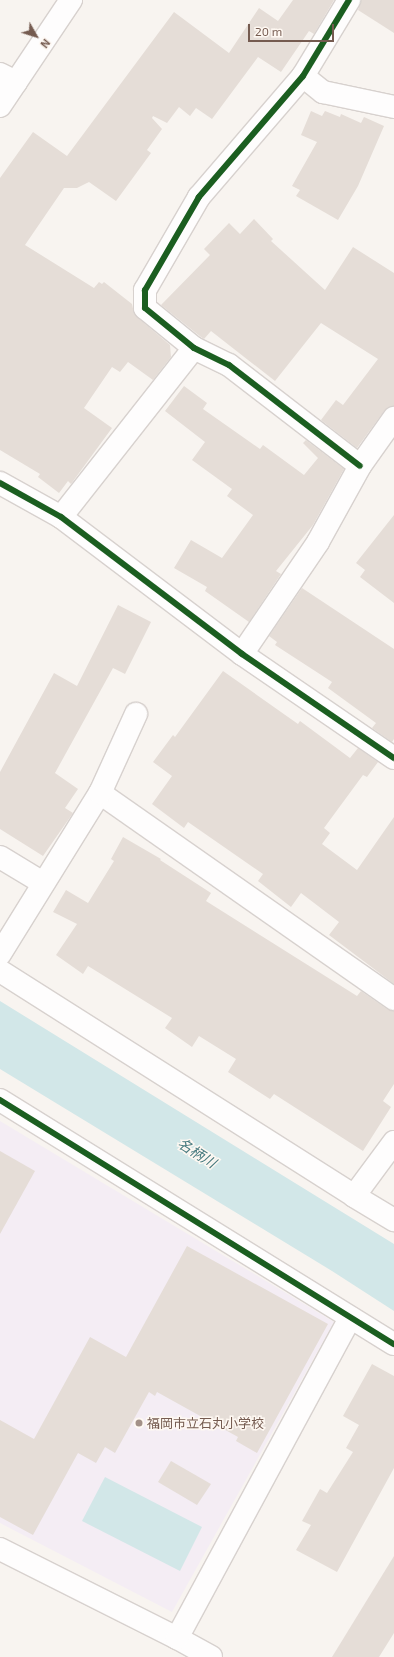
<!DOCTYPE html>
<html>
<head>
<meta charset="utf-8">
<style>
	body { margin:0 }
	#map { position:relative; width:394px; height:1657px; overflow:hidden; background:#f8f4f0; font-family:"Exo 2","Noto Sans JP",sans-serif }
	div>[style] { position:absolute }
	.education>* { inset:0; background:#f4edf4 }
	.water>* { inset:0; background:#d2e7e8 }
	.building>* { inset:0; background:#e5ddd7 }
	.roads { filter:drop-shadow(1px 0 #d7d1ce) drop-shadow(-1px 0 #d7d1ce) drop-shadow(0 1px #d7d1ce) drop-shadow(0 -1px #d7d1ce) }
	.street>* { height:22px; margin:-11px; padding:0 11px; transform-origin:11px; border-radius:11px; background:#fefdfd }
	.secondary>* { height:22px; margin:-11px; padding:0 11px; transform-origin:11px; border-radius:11px; background:#fefdfd }
	.cycleway>* { height:6px; margin:-3px; padding:0 3px; transform-origin:3px; border-radius:3px; background:#1b5e20 }
	.dots>* { width:11px; height:11px; translate:-50% -50%; box-sizing:border-box; border:2px solid #fef8f2; border-radius:50% }
	span { translate:-50% -50%; white-space:nowrap; text-align:center; line-height:1.15; -webkit-text-stroke:3px #fef8f2; paint-order:stroke }
	.poi-label { font-size:13px; color:#755b50 }
	.left { translate:0 -50%; text-align:left }
	.water-label { font-size:14px; color:#477a7f; font-style:italic }
	.north { position:absolute; left:16px; top:16px; width:40px; height:40px; -webkit-text-stroke:3px #fef8f2; paint-order:stroke; rotate:129deg; font-size:11px; font-weight:700; line-height:16px; text-align:center; color:#755b50 }
	.north::after { content:''; display:block; margin:auto; width:14px; height:18px; background:#755b50; clip-path:polygon(50% 0,100% 100%,50% 72%,0 100%) }
	.scale { position:absolute; left:248px; top:24px; width:86px; height:18px; box-sizing:border-box; border:2px solid #755b50; border-top:0; padding-left:5px; font-size:12px; line-height:14px; white-space:nowrap; color:#755b50; -webkit-text-stroke:3px #fef8f2; paint-order:stroke }
</style>
</head>
<body>
<div id="map">
	<div class="education">
		<i style="clip-path:polygon(0 1121px,334px 1322px,172px 1612px,0 1523px)"></i>
	</div>
	<div class="water">
		<i style="clip-path:polygon(0 1001px,394px 1244px,394px 1311px,332px 1271px,0 1069px)"></i>
		<i style="clip-path:polygon(105px 1477px,202px 1527px,180px 1571px,82px 1521px)"></i>
	</div>
	<div class="building">
		<i style="clip-path:polygon(293px 0,334px 0,314px 34px,309px 31px,281px 72px,258px 57px,212px 119px,196px 108px,190px 116px,179px 107px,167px 123px,153px 116px,152px 118px,162px 129px,147px 150px,151px 153px,116px 201px,89px 182px,77px 188px,64px 188px,25px 245px,94px 288px,99px 282px,102px 284px,104px 282px,132px 304px,134px 313px,137px 317px,170px 345px,171px 357px,153px 380px,128px 362px,120px 372px,112px 367px,84px 408px,112px 428px,71px 484px,68px 481px,59px 493px,38px 477px,40px 474px,0 450px,0 178px,33px 132px,67px 156px,174px 12px,229px 53px,259px 8px,278px 21px)"></i>
		<i style="clip-path:polygon(361px 0,394px 0,394px 33px,358px 10px)"></i>
		<i style="clip-path:polygon(311px 111px,322px 116px,325px 111px,340px 117px,341px 114px,361px 123px,364px 117px,384px 126px,358px 186px,338px 220px,296px 196px,300px 190px,292px 186px,317px 142px,301px 135px)"></i>
		<i style="clip-path:polygon(254px 219px,273px 239px,271px 241px,325px 290px,353px 247px,394px 273px,394px 406px,388px 407px,384px 411px,357px 448px,321px 420px,336px 400px,343px 405px,378px 359px,321px 323px,275px 381px,211px 331px,204px 339px,201px 337px,161px 305px,210px 255px,204px 249px,229px 223px,240px 234px)"></i>
		<i style="clip-path:polygon(184px 386px,207px 403px,203px 409px,260px 449px,263px 445px,304px 475px,318px 458px,303px 443px,306px 440px,344px 469px,313px 525px,276px 571px,281px 574px,249px 622px,205px 591px,207px 587px,174px 568px,191px 540px,222px 558px,253px 515px,227px 496px,232px 489px,192px 460px,205px 442px,165px 411px)"></i>
		<i style="clip-path:polygon(394px 515px,394px 603px,360px 577px,365px 570px,356px 563px)"></i>
		<i style="clip-path:polygon(302px 588px,394px 649px,394px 739px,392px 742px,372px 728px,376px 723px,328px 688px,332px 682px,275px 645px,277px 642px,269px 636px)"></i>
		<i style="clip-path:polygon(118px 605px,151px 622px,125px 674px,113px 668px,55px 773px,78px 789px,65px 808px,73px 813px,43px 856px,0 829px,0 772px,54px 673px,77px 686px)"></i>
		<i style="clip-path:polygon(223px 671px,298px 724px,300px 721px,350px 758px,358px 748px,378px 762px,367px 777px,363px 775px,324px 828px,330px 833px,322px 844px,357px 870px,394px 817px,394px 984px,329px 935px,339px 922px,301px 893px,291px 907px,258px 881px,263px 874px,188px 822px,184px 828px,152px 804px,172px 776px,153px 762px,173px 735px,175px 737px)"></i>
		<i style="clip-path:polygon(123px 837px,161px 859px,160px 860px,211px 893px,206px 901px,357px 996px,361px 991px,387px 1009px,394px 1011px,394px 1084px,383px 1101px,391px 1107px,363px 1151px,274px 1094px,270px 1099px,228px 1072px,236px 1059px,199px 1036px,192px 1047px,165px 1028px,172px 1018px,88px 966px,83px 974px,56px 955px,77px 924px,53px 912px,66px 890px,88px 903px,114px 861px,111px 859px)"></i>
		<i style="clip-path:polygon(0 1151px,35px 1171px,0 1234px)"></i>
		<i style="clip-path:polygon(187px 1246px,328px 1324px,257px 1453px,236px 1441px,238px 1437px,157px 1392px,155px 1396px,149px 1392px,115px 1453px,105px 1447px,96px 1463px,78px 1453px,33px 1535px,0 1517px,0 1420px,34px 1439px,90px 1337px,126px 1357px)"></i>
		<i style="clip-path:polygon(372px 1364px,394px 1376px,394px 1468px,337px 1572px,296px 1550px,311px 1525px,302px 1521px,320px 1489px,327px 1493px,353px 1452px,346px 1448px,359px 1425px,343px 1416px)"></i>
		<i style="clip-path:polygon(171px 1461px,211px 1484px,197px 1505px,158px 1482px)"></i>
		<i style="clip-path:polygon(394px 1556px,394px 1633px,379px 1657px,332px 1657px)"></i>
	</div>
	<div class="roads">
		<div class="street">
			<i style="left:349px;top:0;width:89px;rotate:121.2deg"></i>
			<i style="left:303px;top:76px;width:160px;rotate:130.7deg"></i>
			<i style="left:199px;top:197px;width:108px;rotate:120.1deg"></i>
			<i style="left:145px;top:290px;width:18px;rotate:90deg"></i>
			<i style="left:145px;top:308px;width:63px;rotate:39.2deg"></i>
			<i style="left:194px;top:348px;width:39px;rotate:26deg"></i>
			<i style="left:229px;top:365px;width:165px;rotate:37.6deg"></i>
			<i style="left:0;top:74px;width:18px;rotate:27deg"></i>
			<i style="left:303px;top:76px;width:26px;rotate:39deg"></i>
			<i style="left:323px;top:92px;width:73px;rotate:11.9deg"></i>
			<i style="left:0;top:483px;width:70px;rotate:29.1deg"></i>
			<i style="left:61px;top:517px;width:227px;rotate:37.1deg"></i>
			<i style="left:242px;top:654px;width:184px;rotate:34.4deg"></i>
			<i style="left:61px;top:517px;width:215px;rotate:-51.8deg"></i>
			<i style="left:242px;top:654px;width:135px;rotate:-55.8deg"></i>
			<i style="left:318px;top:542px;width:87px;rotate:-61.1deg"></i>
			<i style="left:360px;top:466px;width:59px;rotate:-54.7deg"></i>
			<i style="left:100px;top:793px;width:359px;rotate:35deg"></i>
			<i style="left:0;top:857px;width:50px;rotate:31.2deg"></i>
			<i style="left:0;top:954px;width:190px;rotate:-58.2deg"></i>
			<i style="left:100px;top:793px;width:87px;rotate:-65.5deg"></i>
			<i style="left:0;top:971px;width:419px;rotate:32.4deg"></i>
			<i style="left:0;top:1100px;width:463px;rotate:31.8deg"></i>
			<i style="left:394px;top:1142px;width:67px;rotate:126.5deg"></i>
			<i style="left:354px;top:1196px;width:47px;rotate:31deg"></i>
			<i style="left:0;top:1549px;width:198px;rotate:26.7deg"></i>
			<i style="left:177px;top:1638px;width:39px;rotate:29deg"></i>
			<i style="left:177px;top:1638px;width:364px;rotate:-61.6deg"></i>
		</div>
		<div class="secondary">
			<i style="left:0;top:106px;width:128px;rotate:-56.2deg"></i>
		</div>
	</div>
	<div class="cycleway">
		<i style="left:349px;top:0;width:89px;rotate:121.2deg"></i>
		<i style="left:303px;top:76px;width:160px;rotate:130.7deg"></i>
		<i style="left:199px;top:197px;width:108px;rotate:120.1deg"></i>
		<i style="left:145px;top:290px;width:18px;rotate:90deg"></i>
		<i style="left:145px;top:308px;width:63px;rotate:39.2deg"></i>
		<i style="left:194px;top:348px;width:39px;rotate:26deg"></i>
		<i style="left:229px;top:365px;width:165px;rotate:37.6deg"></i>
		<i style="left:0;top:483px;width:70px;rotate:29.1deg"></i>
		<i style="left:61px;top:517px;width:227px;rotate:37.1deg"></i>
		<i style="left:242px;top:654px;width:184px;rotate:34.4deg"></i>
		<i style="left:0;top:1100px;width:463px;rotate:31.8deg"></i>
	</div>
	<div class="dots">
		<i style="left:139px;top:1423px;background:#a39188"></i>
	</div>
	<div class="poi-label">
		<span class="left" style="left:147px;top:1423px">福岡市立石丸小学校</span>
	</div>
	<div class="water-label">
		<span style="left:197px;top:1153px;rotate:32deg">名柄川</span>
	</div>
	<div class="north">N</div>
	<div class="scale">20 m</div>
</div>
</body>
</html>
